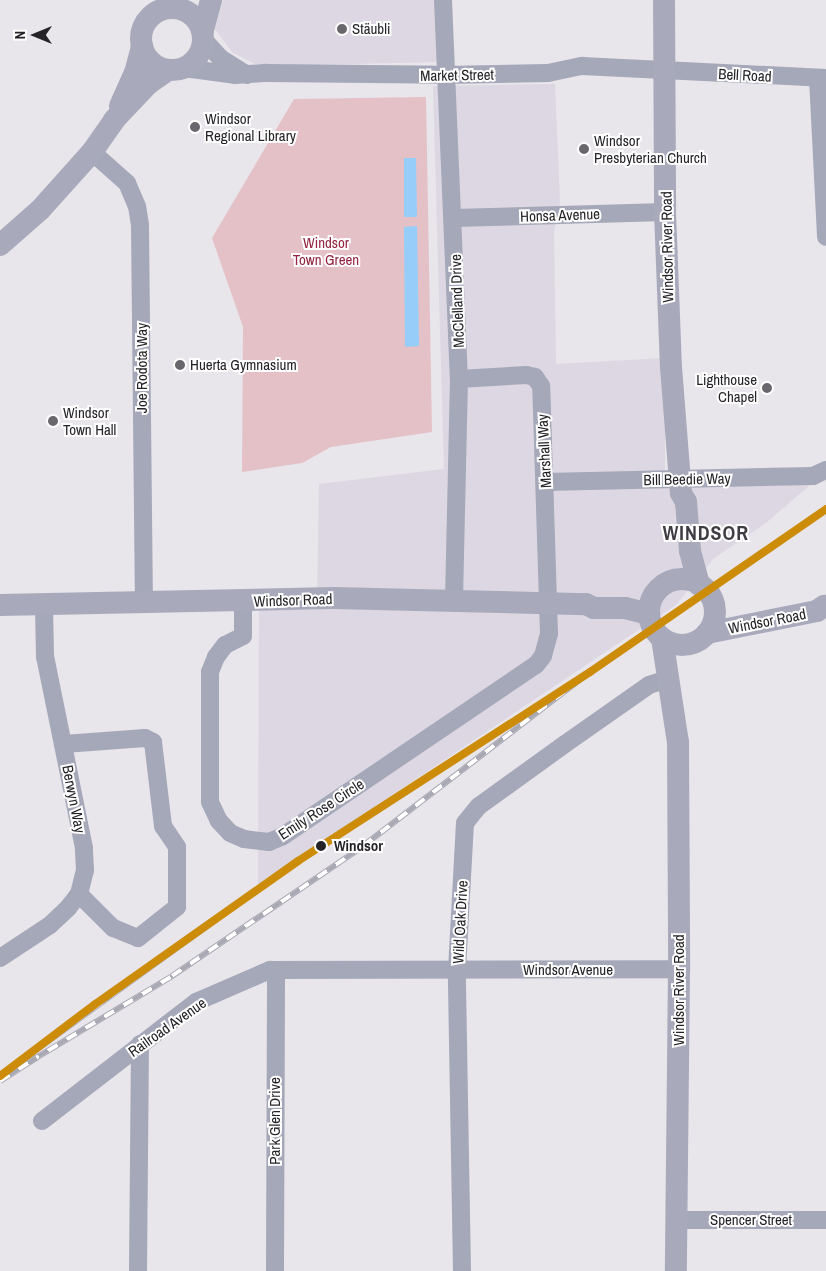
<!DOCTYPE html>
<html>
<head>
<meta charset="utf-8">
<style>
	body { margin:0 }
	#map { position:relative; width:826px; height:1271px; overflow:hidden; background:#e8e5eb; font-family:"Archivo Narrow",sans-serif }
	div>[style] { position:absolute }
	.built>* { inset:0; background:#dcd7e2 }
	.green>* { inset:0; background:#e3c1c7 }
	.water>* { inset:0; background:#96cdf9 }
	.minor>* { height:18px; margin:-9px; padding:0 9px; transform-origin:9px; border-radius:9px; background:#a5a8b8 }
	.major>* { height:22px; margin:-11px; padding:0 11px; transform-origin:11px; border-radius:11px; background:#a8aabb }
	.major>.ring { margin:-11px; padding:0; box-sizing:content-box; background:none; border:22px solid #a8aabb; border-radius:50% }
	.rail>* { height:5.5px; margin-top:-2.75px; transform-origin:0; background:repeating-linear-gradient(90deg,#fff 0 11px,#a9a9b4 0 22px); box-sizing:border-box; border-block:1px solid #a9a9b4 }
	.rail-1>* { height:8px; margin:-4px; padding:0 4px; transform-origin:4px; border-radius:4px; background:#cd8c08 }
	.dots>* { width:14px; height:14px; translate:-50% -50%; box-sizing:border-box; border:2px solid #fff; border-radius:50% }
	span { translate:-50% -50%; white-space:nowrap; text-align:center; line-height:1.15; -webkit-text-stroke:4px #fff; paint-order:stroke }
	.poi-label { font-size:15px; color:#252327 }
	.left { translate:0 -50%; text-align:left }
	.right { translate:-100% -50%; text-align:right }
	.street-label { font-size:15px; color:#252327 }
	.park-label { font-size:15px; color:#94243f }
	.stop-label { font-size:15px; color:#252327; font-weight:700 }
	.district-label { font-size:20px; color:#403c44; font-weight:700; letter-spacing:1px }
	.north { position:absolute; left:10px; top:10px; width:50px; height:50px; -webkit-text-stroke:4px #fff; paint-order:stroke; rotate:270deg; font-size:14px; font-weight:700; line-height:20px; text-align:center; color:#252327 }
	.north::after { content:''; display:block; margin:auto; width:18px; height:22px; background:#252327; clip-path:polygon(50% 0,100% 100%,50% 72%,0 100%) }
</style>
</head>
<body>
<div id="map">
	<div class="built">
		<i style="clip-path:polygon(223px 0,436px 0,439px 62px,259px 66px,232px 52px,215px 29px)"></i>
		<i style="clip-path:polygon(555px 84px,560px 202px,554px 232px,556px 364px,665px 358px,665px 485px,810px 485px,766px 523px,713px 559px,677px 604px,258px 885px,259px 609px,317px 610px,319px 484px,444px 469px,433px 86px)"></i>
	</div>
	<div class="green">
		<i style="clip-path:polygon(426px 97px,432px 432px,331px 447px,302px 463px,242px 472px,243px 327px,212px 238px,294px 99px)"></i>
	</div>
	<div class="water">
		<i style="clip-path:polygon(404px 158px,416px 158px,417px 217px,404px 217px)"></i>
		<i style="clip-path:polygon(417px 226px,419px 346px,405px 347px,404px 227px)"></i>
	</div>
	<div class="minor">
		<i style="left:443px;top:0;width:379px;rotate:87.6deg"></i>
		<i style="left:459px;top:379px;width:223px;rotate:91.3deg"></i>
		<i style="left:204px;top:40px;width:24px;rotate:48deg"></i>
		<i style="left:220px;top:58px;width:32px;rotate:32deg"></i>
		<i style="left:184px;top:68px;width:51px;rotate:7.8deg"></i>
		<i style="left:235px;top:75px;width:32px;rotate:-4deg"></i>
		<i style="left:267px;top:73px;width:178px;rotate:0.6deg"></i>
		<i style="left:445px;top:75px;width:103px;rotate:-1.1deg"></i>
		<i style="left:548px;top:73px;width:35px;rotate:-12deg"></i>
		<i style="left:582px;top:66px;width:244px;rotate:2.8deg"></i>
		<i style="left:818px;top:78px;width:159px;rotate:87.1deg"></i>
		<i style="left:92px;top:152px;width:47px;rotate:41.5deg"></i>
		<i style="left:127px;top:183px;width:25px;rotate:67deg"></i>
		<i style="left:137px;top:206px;width:20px;rotate:81deg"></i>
		<i style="left:140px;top:226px;width:376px;rotate:89.4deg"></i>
		<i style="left:454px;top:218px;width:211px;rotate:-1.6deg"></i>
		<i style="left:546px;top:482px;width:267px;rotate:-1.3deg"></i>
		<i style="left:813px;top:476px;width:14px;rotate:-25deg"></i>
		<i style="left:243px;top:602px;width:34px;rotate:90deg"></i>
		<i style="left:243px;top:636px;width:20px;rotate:153deg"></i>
		<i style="left:225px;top:645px;width:15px;rotate:127deg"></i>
		<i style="left:216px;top:657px;width:16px;rotate:112deg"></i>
		<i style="left:210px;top:672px;width:130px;rotate:90deg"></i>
		<i style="left:210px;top:802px;width:21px;rotate:65deg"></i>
		<i style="left:219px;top:821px;width:16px;rotate:47deg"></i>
		<i style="left:230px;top:833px;width:15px;rotate:23deg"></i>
		<i style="left:244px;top:839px;width:25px;rotate:7deg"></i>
		<i style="left:269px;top:842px;width:15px;rotate:-23deg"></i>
		<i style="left:283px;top:836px;width:305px;rotate:-34.1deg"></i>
		<i style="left:536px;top:665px;width:11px;rotate:-52deg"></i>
		<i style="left:543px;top:656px;width:23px;rotate:-75deg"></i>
		<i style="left:549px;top:634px;width:248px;rotate:-91.8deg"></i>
		<i style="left:541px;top:386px;width:11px;rotate:-124deg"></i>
		<i style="left:535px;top:377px;width:9px;rotate:-167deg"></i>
		<i style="left:526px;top:375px;width:67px;rotate:176.6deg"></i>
		<i style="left:64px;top:744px;width:81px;rotate:-4.2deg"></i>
		<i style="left:145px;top:738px;width:9px;rotate:27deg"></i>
		<i style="left:153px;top:742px;width:85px;rotate:83.2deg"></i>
		<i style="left:163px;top:826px;width:25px;rotate:56deg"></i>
		<i style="left:177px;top:847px;width:60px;rotate:90deg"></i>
		<i style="left:177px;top:907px;width:50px;rotate:141.5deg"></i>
		<i style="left:138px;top:938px;width:27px;rotate:-158deg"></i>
		<i style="left:113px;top:928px;width:48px;rotate:-135deg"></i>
		<i style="left:0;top:958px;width:60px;rotate:-33.4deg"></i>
		<i style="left:50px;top:925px;width:25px;rotate:-43deg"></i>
		<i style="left:68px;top:908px;width:18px;rotate:-52deg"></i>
		<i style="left:79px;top:894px;width:25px;rotate:-76deg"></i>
		<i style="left:85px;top:870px;width:22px;rotate:-93deg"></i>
		<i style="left:84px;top:848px;width:195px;rotate:-101.5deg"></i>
		<i style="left:45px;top:657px;width:53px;rotate:-91.1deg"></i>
		<i style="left:42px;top:1121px;width:195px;rotate:-37.7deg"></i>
		<i style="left:196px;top:1002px;width:81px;rotate:-23.4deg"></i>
		<i style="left:270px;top:970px;width:409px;rotate:-0.1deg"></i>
		<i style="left:676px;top:1220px;width:150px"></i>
		<i style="left:138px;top:1271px;width:227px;rotate:-89.5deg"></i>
		<i style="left:275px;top:1271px;width:299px;rotate:-89.8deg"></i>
		<i style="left:462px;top:1271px;width:301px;rotate:-91deg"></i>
		<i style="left:457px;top:970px;width:147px;rotate:-86.9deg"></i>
		<i style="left:465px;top:823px;width:22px;rotate:-51deg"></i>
		<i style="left:479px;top:806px;width:106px;rotate:-35.8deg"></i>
		<i style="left:565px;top:744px;width:103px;rotate:-35.1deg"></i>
		<i style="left:649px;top:685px;width:19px;rotate:-18deg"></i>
	</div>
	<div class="major">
		<i style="left:664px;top:0;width:212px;rotate:89.7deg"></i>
		<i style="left:665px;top:212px;width:155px;rotate:87.8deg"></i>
		<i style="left:671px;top:367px;width:126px;rotate:85.5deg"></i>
		<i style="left:681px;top:493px;width:10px;rotate:61deg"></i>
		<i style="left:686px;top:502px;width:49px;rotate:85.3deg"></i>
		<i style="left:690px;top:551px;width:35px;rotate:75deg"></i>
		<i class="ring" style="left:141px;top:8px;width:40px;height:40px"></i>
		<i style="left:203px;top:30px;width:31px;rotate:-75deg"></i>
		<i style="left:120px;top:106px;width:36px;rotate:-66deg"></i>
		<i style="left:135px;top:73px;width:28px;rotate:-75deg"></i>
		<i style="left:0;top:245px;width:53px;rotate:-41.2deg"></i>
		<i style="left:40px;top:210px;width:78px;rotate:-48.1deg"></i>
		<i style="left:92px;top:152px;width:39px;rotate:-55deg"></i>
		<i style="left:114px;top:120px;width:50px;rotate:-46.6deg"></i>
		<i style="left:148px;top:84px;width:24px;rotate:-35deg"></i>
		<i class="ring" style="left:649px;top:579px;width:44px;height:44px"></i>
		<i style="left:0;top:605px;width:333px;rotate:-1.2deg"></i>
		<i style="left:333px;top:598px;width:253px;rotate:1.4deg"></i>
		<i style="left:586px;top:604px;width:9px;rotate:27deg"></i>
		<i style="left:594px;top:608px;width:31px"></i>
		<i style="left:625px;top:608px;width:25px;rotate:14deg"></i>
		<i style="left:707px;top:633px;width:112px;rotate:-11.3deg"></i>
		<i style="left:817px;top:611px;width:9px;rotate:-36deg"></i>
		<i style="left:662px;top:638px;width:105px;rotate:81.3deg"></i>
		<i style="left:678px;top:742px;width:227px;rotate:89.7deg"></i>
		<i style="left:679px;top:969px;width:302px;rotate:90.6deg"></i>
	</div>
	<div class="rail">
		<i style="left:22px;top:1060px;width:305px;rotate:-35.9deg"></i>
		<i style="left:29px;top:1062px;width:167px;rotate:-31deg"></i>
		<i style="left:172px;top:976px;width:231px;rotate:-34.2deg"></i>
		<i style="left:363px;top:846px;width:286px;rotate:-37.5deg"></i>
		<i style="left:0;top:1081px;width:43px;rotate:-32.6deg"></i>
	</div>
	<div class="rail-1">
		<i style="left:0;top:1076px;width:118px;rotate:-37.1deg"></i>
		<i style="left:94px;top:1005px;width:250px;rotate:-35.2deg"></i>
		<i style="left:298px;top:861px;width:348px;rotate:-32.9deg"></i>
		<i style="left:590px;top:672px;width:287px;rotate:-34.6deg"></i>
	</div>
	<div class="dots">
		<i style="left:342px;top:29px;background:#69676c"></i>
		<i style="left:195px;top:127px;background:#69676c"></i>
		<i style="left:584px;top:149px;background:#69676c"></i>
		<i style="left:180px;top:365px;background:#69676c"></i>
		<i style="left:767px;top:388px;background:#69676c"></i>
		<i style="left:53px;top:421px;background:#69676c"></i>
		<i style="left:321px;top:846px;background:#252327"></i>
	</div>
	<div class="poi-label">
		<span class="left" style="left:352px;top:29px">Stäubli</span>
		<span class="left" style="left:205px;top:127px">Windsor<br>Regional Library</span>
		<span class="left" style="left:594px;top:149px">Windsor<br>Presbyterian Church</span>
		<span class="left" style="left:190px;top:365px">Huerta Gymnasium</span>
		<span class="right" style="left:757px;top:388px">Lighthouse<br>Chapel</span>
		<span class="left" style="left:63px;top:421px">Windsor<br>Town Hall</span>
	</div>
	<div class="street-label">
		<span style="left:457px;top:75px;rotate:-1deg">Market Street</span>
		<span style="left:745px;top:75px;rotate:3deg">Bell Road</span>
		<span style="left:560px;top:215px;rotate:-2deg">Honsa Avenue</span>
		<span style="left:667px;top:247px;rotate:-91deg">Windsor River Road</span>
		<span style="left:457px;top:301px;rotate:-92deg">McClelland Drive</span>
		<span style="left:142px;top:368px;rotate:-90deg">Joe Rodota Way</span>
		<span style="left:544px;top:451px;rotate:-93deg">Marshall Way</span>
		<span style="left:687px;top:479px;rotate:-1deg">Bill Beedie Way</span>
		<span style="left:293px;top:600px;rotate:-2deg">Windsor Road</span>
		<span style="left:767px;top:621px;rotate:-11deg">Windsor Road</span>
		<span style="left:74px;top:799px;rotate:79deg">Berwyn Way</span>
		<span style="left:321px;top:809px;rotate:-33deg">Emily Rose Circle</span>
		<span style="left:460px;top:922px;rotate:-87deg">Wild Oak Drive</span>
		<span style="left:568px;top:970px">Windsor Avenue</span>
		<span style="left:679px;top:990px;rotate:-90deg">Windsor River Road</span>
		<span style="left:167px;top:1027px;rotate:-35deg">Railroad Avenue</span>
		<span style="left:275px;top:1121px;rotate:-90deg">Park Glen Drive</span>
		<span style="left:751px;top:1220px">Spencer Street</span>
	</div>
	<div class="park-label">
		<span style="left:326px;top:251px">Windsor<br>Town Green</span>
	</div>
	<div class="stop-label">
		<span class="left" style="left:334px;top:846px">Windsor</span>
	</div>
	<div class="district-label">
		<span style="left:706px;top:532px">WINDSOR</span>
	</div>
	<div class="north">N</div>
</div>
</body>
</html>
